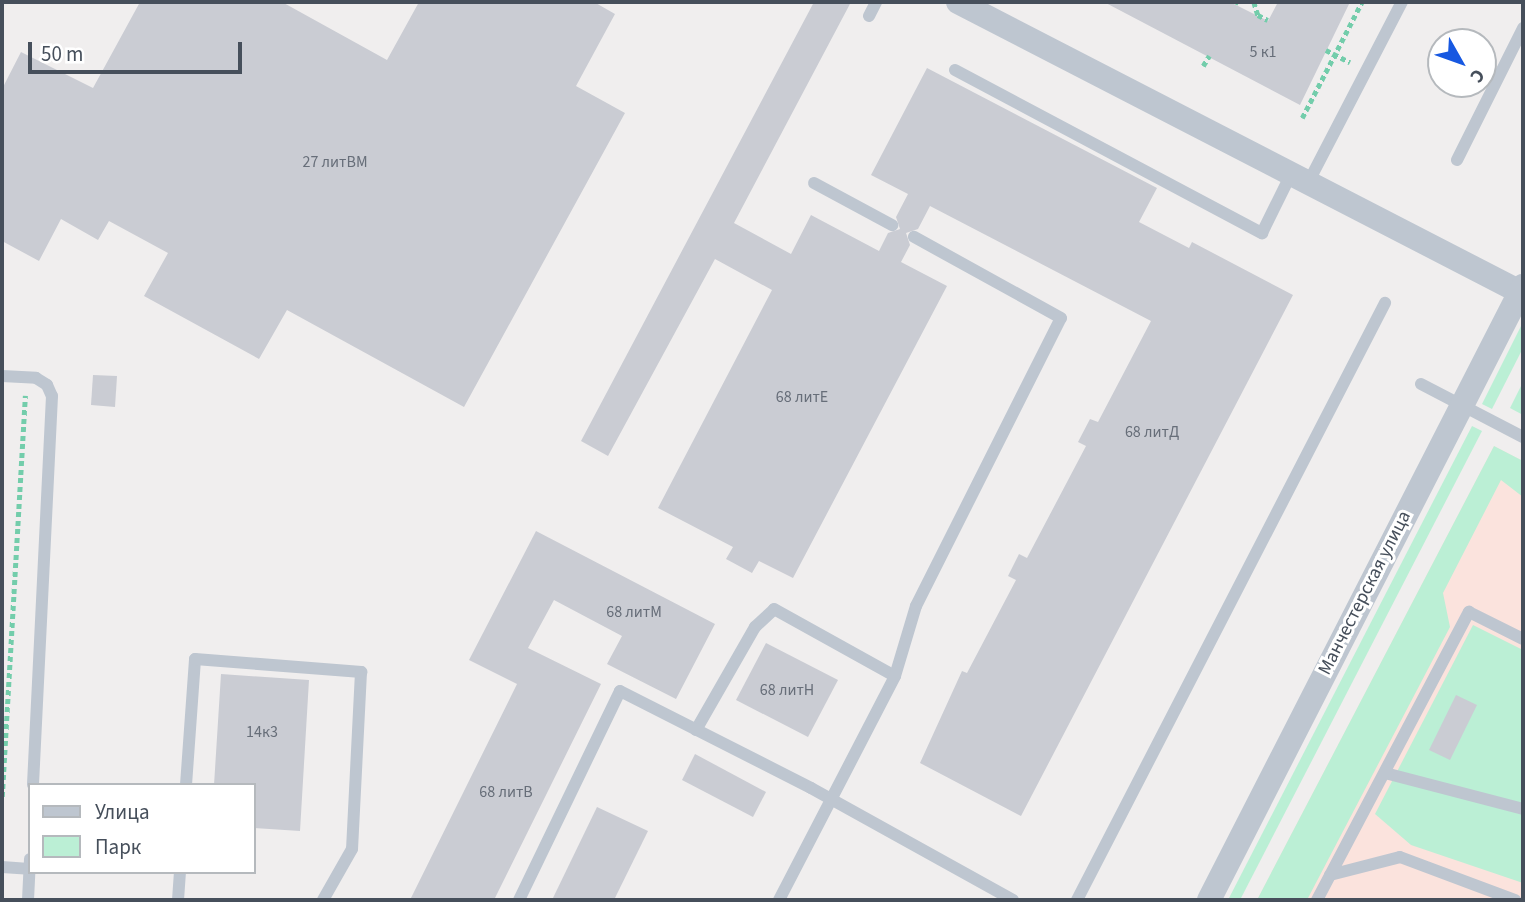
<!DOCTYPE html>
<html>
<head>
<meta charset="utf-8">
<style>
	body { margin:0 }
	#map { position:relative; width:1525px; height:902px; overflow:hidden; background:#f0eeee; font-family:"Source Sans 3",sans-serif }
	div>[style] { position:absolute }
	.medical>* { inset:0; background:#fbe3dd }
	.green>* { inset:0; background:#bbefd5 }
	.building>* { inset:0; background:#caccd3 }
	.path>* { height:4.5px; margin-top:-2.25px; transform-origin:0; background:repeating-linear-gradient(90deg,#73cdab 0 5px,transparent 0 8.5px) }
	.service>* { height:12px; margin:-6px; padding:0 6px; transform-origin:6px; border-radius:6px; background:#bec6d0 }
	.minor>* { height:24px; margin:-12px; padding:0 12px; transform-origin:12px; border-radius:12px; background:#bec6d0 }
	span { translate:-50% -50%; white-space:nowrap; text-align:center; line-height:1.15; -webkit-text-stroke:6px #fff; paint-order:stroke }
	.number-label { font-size:16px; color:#676e79 }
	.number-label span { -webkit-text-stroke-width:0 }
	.street-label { font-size:19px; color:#464f5b }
	.frame { position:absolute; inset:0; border:4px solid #464f5b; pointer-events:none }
	.legend { position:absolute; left:28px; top:783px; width:228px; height:91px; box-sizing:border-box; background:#fff; border:2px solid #b5b9bd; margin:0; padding:9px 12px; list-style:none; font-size:21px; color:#464f5b }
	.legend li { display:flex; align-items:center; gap:14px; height:35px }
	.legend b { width:35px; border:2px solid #b5b9bd }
	.north { position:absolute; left:1427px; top:28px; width:70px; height:70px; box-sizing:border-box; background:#fff; border:2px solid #b5b9bd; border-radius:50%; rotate:130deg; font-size:19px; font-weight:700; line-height:28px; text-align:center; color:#464f5b }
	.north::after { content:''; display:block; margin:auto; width:24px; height:32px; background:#1758e1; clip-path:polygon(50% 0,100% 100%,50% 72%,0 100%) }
	.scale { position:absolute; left:28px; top:42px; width:214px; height:32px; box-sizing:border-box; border:4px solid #464f5b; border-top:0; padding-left:9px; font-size:21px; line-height:24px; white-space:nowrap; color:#464f5b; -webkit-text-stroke:5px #fff; paint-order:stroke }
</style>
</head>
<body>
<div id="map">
	<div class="medical">
		<i style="clip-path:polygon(1494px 446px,1523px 461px,1523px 900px,1257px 900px)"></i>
	</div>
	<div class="green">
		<i style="clip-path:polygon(1523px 322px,1523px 348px,1492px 409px,1482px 404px)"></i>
		<i style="clip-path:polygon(1523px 382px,1523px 415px,1510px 408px)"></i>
		<i style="clip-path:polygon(1472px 426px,1482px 431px,1240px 900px,1228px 900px)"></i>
		<i style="clip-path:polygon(1494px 446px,1523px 461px,1523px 497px,1501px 480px,1443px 593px,1450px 627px,1307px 900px,1257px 900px)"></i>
		<i style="clip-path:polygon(1473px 625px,1523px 650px,1523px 883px,1411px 845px,1375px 814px)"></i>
	</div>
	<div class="building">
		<i style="clip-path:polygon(140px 2px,282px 2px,387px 60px,419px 2px,594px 2px,615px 14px,576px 86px,625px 113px,464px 407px,287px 310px,259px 359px,144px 296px,168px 253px,109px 221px,98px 240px,61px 219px,39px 261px,2px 241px,2px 89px,21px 52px,93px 88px)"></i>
		<i style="clip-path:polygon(814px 2px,851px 2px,734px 223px,791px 254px,811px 215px,879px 251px,888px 233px,900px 229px,896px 217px,908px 194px,871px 175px,927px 68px,1157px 188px,1139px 222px,1189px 248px,1192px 242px,1293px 295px,1021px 816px,920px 763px,962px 671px,967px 673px,1016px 580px,1008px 576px,1019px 554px,1027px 558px,1086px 446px,1078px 442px,1090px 419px,1098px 422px,1151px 321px,930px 206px,918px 229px,906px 233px,910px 245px,901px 262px,947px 286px,793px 578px,759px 561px,752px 573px,726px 559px,733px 547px,658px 508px,772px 290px,715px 259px,608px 456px,581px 441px)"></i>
		<i style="clip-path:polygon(1104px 2px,1230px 2px,1268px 21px,1278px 2px,1350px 2px,1300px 105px)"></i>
		<i style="clip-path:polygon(93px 375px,117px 376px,115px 407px,91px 405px)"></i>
		<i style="clip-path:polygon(536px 531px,715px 624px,676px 699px,607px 664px,622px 636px,554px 600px,528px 648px,601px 684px,494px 900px,410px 900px,517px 684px,469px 660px)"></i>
		<i style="clip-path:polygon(766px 643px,838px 680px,808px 737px,736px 700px)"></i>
		<i style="clip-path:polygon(221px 674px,309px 680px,300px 831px,254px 828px,254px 785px,214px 785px)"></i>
		<i style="clip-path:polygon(1456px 695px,1477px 705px,1450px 760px,1429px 750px)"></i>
		<i style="clip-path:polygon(695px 754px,766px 792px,753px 817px,682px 780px)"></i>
		<i style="clip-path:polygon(597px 807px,648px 831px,614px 900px,552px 900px)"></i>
	</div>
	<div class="path">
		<i style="left:1254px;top:2px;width:14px;rotate:73deg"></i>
		<i style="left:1258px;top:15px;width:11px;rotate:27deg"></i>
		<i style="left:1235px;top:4px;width:2px;rotate:-63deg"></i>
		<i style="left:1326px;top:50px;width:27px;rotate:27deg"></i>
		<i style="left:1203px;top:66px;width:12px;rotate:-59deg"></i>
		<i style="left:1302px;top:118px;width:131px;rotate:-62.7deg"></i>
		<i style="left:2px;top:797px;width:402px;rotate:-86.7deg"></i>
	</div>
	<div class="service">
		<i style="left:869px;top:16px;width:16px;rotate:-63deg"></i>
		<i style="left:955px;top:70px;width:348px;rotate:28deg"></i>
		<i style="left:1262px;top:233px;width:66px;rotate:-63.8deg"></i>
		<i style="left:1457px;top:160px;width:148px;rotate:-63.4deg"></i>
		<i style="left:814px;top:183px;width:89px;rotate:28.3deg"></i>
		<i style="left:1308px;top:183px;width:204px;rotate:-62.6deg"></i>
		<i style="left:2px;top:376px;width:34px;rotate:3deg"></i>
		<i style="left:36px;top:378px;width:13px;rotate:32deg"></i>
		<i style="left:47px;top:385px;width:12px;rotate:66deg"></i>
		<i style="left:52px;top:396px;width:389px;rotate:92.8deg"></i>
		<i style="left:1421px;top:384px;width:115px;rotate:27.5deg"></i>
		<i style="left:696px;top:730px;width:119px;rotate:-60.2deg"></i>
		<i style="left:755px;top:627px;width:26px;rotate:-43deg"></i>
		<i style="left:774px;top:609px;width:138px;rotate:29deg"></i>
		<i style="left:1385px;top:773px;width:143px;rotate:14.6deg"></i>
		<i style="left:186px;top:785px;width:126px;rotate:-85.9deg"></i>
		<i style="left:195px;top:659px;width:167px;rotate:4.5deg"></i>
		<i style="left:361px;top:672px;width:177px;rotate:92.9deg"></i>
		<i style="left:352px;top:849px;width:59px;rotate:119.6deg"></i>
		<i style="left:2px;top:867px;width:27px;rotate:4deg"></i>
		<i style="left:1330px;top:875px;width:72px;rotate:-14.4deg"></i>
		<i style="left:1400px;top:857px;width:123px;rotate:20.5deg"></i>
		<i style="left:28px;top:900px;width:41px;rotate:-87.2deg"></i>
		<i style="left:178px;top:900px;width:28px;rotate:-86deg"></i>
		<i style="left:519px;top:900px;width:232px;rotate:-64.2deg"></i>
		<i style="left:620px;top:691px;width:214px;rotate:26.9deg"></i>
		<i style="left:811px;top:788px;width:231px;rotate:29deg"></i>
		<i style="left:779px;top:900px;width:252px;rotate:-62.6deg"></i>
		<i style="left:895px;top:676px;width:73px;rotate:-73.3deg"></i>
		<i style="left:916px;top:606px;width:322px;rotate:-63.3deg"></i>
		<i style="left:1061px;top:318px;width:168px;rotate:-151.1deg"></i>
		<i style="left:1077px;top:900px;width:672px;rotate:-62.71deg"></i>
		<i style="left:1317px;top:900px;width:326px;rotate:-62.2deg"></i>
		<i style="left:1469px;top:612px;width:60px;rotate:26.6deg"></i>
	</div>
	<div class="minor">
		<i style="left:958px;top:2px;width:632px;rotate:27.29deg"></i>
		<i style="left:1209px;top:900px;width:690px;rotate:-62.91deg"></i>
	</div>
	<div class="number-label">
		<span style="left:1263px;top:52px">5 к1</span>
		<span style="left:335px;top:162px">27 литВМ</span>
		<span style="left:802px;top:397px">68 литЕ</span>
		<span style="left:1152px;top:432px">68 литД</span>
		<span style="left:634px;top:612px">68 литМ</span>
		<span style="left:787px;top:690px">68 литН</span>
		<span style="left:262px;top:732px">14к3</span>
		<span style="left:506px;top:792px">68 литВ</span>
	</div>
	<div class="street-label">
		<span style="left:1365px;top:593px;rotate:-63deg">Манчестерская улица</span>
	</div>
	<div class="frame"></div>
	<ul class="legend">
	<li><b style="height:9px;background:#bec6d0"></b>Улица</li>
	<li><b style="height:19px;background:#bbefd5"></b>Парк</li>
	</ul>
	<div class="north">С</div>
	<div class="scale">50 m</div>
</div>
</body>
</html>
